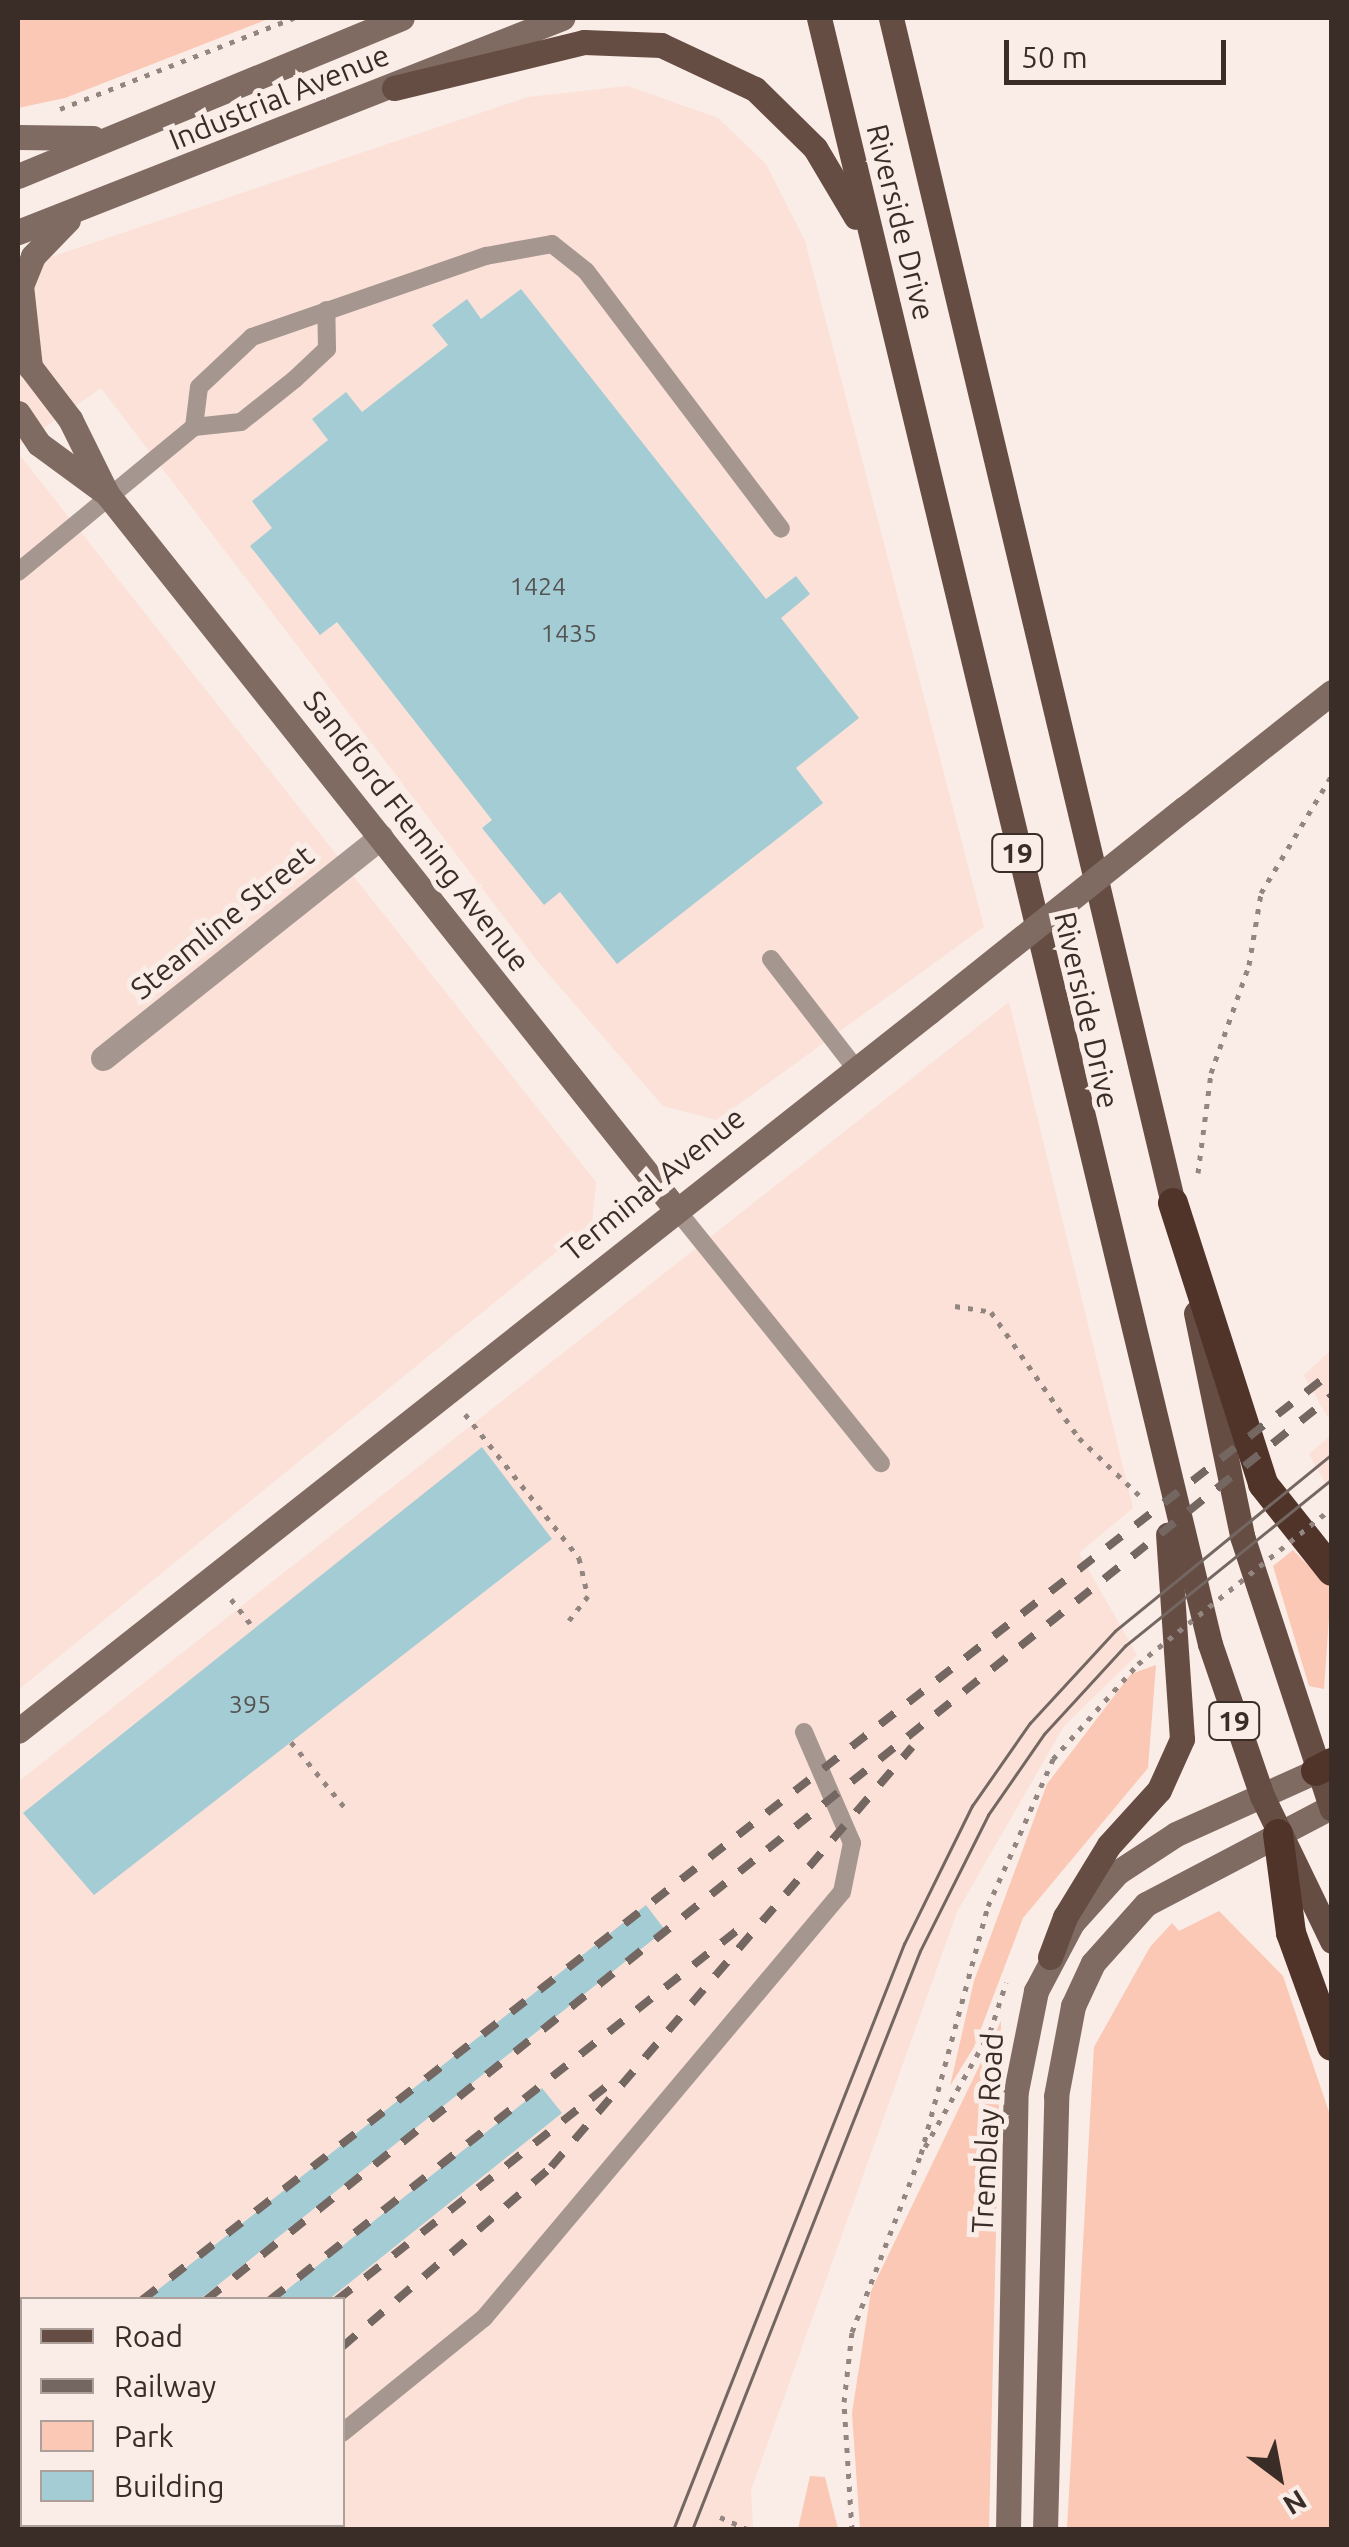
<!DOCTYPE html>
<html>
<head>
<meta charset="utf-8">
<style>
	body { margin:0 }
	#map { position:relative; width:1349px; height:2547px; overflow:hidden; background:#faece6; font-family:Ubuntu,sans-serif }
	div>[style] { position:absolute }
	.built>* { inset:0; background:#fbe1d7 }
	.green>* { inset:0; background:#fac8b4 }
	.building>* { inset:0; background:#a4ccd5 }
	.path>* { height:5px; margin-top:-2.5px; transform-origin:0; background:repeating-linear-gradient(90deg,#93857f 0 5px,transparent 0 13px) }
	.lane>* { height:18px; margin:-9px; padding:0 9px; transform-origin:9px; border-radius:9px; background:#a59690 }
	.street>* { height:25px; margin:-12.5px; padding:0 12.5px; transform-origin:12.5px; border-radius:12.5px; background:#a59690 }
	.secondary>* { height:25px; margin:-12.5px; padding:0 12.5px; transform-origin:12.5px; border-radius:12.5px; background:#806b63 }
	.primary>* { height:25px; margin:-12.5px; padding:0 12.5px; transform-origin:12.5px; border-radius:12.5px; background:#664d44 }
	.highway>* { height:30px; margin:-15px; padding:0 15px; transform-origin:15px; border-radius:15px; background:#50342a }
	.tram>* { height:2.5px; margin:-1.25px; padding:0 1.25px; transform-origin:1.25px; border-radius:1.25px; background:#746661 }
	.rail>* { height:8px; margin-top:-4px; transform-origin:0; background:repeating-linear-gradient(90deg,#746661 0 18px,transparent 0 36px) }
	.path-bridge>* { height:5px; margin-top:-2.5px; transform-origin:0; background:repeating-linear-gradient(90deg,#93857f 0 5px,transparent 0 13px) }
	.secondary-bridge>* { height:25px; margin:-12.5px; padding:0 12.5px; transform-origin:12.5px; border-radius:12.5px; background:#806b63 }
	span { translate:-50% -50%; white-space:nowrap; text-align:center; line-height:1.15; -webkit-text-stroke:10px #faece6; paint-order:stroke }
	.number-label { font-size:25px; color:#545452 }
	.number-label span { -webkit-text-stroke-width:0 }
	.shield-label span { padding:2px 8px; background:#faece6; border:2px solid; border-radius:8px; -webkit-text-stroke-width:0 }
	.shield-label { font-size:28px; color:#3a2c27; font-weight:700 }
	.street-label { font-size:30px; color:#3a2c27 }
	.frame { position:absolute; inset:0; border:20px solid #3a2c27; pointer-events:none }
	.legend { position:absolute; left:20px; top:2297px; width:325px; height:230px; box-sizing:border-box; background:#faece6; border:2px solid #ad9f9a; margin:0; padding:12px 18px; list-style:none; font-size:30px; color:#3a2c27 }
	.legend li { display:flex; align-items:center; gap:20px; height:50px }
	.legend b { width:50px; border:2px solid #ad9f9a }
	.north { position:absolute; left:1229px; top:2427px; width:100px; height:100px; -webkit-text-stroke:8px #faece6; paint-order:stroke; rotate:148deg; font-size:28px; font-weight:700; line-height:40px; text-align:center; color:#3a2c27 }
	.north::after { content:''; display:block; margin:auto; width:35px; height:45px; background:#3a2c27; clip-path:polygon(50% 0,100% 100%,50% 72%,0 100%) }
	.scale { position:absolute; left:1004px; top:40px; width:222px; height:45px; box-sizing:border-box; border:5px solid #3a2c27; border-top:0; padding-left:12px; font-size:30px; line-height:35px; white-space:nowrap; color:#3a2c27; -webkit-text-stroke:8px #faece6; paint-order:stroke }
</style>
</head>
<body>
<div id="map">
	<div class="built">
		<i style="clip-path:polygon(628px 86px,718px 118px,766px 164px,805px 241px,984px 927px,717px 1120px,663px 1106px,539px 963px,101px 388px,18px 446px,18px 268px,528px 97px)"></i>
		<i style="clip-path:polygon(18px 453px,596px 1182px,592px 1223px,18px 1690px)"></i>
		<i style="clip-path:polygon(evenodd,1009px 1002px,1133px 1508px,1079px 1553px,1137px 1655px,1064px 1726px,957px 1912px,751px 2490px,753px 2529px,18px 2530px,18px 1782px,1009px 1002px,22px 2300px,342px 2300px,342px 2524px,22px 2524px,22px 2300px)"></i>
		<i style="clip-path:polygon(1331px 1350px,1331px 1414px,1328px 1418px,1304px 1375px)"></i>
		<i style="clip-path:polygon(1331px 1435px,1331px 1493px,1309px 1454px)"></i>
	</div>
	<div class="green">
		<i style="clip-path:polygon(18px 18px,271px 18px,65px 98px,18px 108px)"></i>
		<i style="clip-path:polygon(1293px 1550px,1331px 1589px,1324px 1689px,1309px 1686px,1273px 1566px)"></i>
		<i style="clip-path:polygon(1156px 1665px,1148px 1768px,1023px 1918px,974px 2047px,950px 2086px,974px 1981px,1047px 1784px,1131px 1674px)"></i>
		<i style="clip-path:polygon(1219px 1911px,1283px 1976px,1331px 2118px,1331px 2529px,1067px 2529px,1094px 2047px,1150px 1947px,1172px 1923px,1179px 1931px)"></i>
		<i style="clip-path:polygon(1001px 2021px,989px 2529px,860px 2529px,852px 2413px,871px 2291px)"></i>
		<i style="clip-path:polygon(810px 2476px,825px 2477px,838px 2529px,798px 2529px)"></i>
	</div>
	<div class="building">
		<i style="clip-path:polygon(521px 289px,766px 599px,796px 576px,810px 594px,781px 618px,859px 718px,796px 768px,823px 803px,617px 964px,560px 892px,544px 905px,482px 828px,492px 820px,337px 622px,320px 635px,250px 546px,272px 528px,252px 501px,328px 440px,312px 419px,346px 392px,362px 412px,448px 345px,432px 325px,467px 299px,481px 319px)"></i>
		<i style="clip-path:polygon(482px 1447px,552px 1539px,94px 1895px,23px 1813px)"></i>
		<i style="clip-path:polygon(646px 1905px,665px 1930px,199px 2300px,145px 2300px)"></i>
		<i style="clip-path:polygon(542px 2088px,562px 2113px,328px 2300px,274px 2300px)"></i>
	</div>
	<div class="path">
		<i style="left:60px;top:109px;width:251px;rotate:-21.3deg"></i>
		<i style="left:1198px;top:1173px;width:101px;rotate:-82.6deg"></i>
		<i style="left:1211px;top:1073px;width:114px;rotate:-70.6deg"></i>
		<i style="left:1249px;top:965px;width:73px;rotate:-80.5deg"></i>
		<i style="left:1261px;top:893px;width:138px;rotate:-59deg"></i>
		<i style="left:955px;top:1306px;width:36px;rotate:9deg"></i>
		<i style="left:991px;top:1312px;width:154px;rotate:55.1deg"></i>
		<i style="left:1079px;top:1438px;width:86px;rotate:43.6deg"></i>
		<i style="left:465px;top:1414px;width:184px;rotate:51.6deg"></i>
		<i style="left:579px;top:1558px;width:39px;rotate:77deg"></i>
		<i style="left:588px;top:1596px;width:31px;rotate:128deg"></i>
		<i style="left:231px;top:1599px;width:37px;rotate:52deg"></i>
		<i style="left:291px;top:1742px;width:87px;rotate:50.6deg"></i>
		<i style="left:925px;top:2147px;width:132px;rotate:-60.5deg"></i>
		<i style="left:990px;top:2032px;width:52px;rotate:-71.9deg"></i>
		<i style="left:720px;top:2517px;width:32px;rotate:24deg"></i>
		<i style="left:852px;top:2530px;width:128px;rotate:-93.6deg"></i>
		<i style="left:844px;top:2402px;width:70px;rotate:-83.5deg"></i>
		<i style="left:852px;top:2332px;width:191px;rotate:-68.8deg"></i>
		<i style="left:921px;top:2154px;width:257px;rotate:-74.9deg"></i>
		<i style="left:988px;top:1906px;width:161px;rotate:-66.1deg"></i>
		<i style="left:1053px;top:1759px;width:127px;rotate:-48.2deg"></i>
	</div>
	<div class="lane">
		<i style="left:194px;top:427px;width:40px;rotate:-82.9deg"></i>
		<i style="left:199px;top:387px;width:73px;rotate:-43.3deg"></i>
		<i style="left:252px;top:337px;width:248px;rotate:-19.1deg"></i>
		<i style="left:486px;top:256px;width:67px;rotate:-10.3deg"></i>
		<i style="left:552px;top:244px;width:43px;rotate:38.5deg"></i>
		<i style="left:586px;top:271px;width:323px;rotate:52.9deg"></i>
		<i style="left:18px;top:572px;width:228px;rotate:-39.5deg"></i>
		<i style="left:194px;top:427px;width:47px;rotate:-6.1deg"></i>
		<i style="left:241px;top:422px;width:69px;rotate:-38.5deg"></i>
		<i style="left:295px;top:379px;width:44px;rotate:-43.2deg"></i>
		<i style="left:327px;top:349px;width:39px;rotate:-91deg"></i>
		<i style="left:771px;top:959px;width:134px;rotate:52.3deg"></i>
		<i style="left:675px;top:1208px;width:328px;rotate:51.1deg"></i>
		<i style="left:342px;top:2433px;width:183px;rotate:-39deg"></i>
		<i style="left:484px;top:2318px;width:556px;rotate:-49.96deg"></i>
		<i style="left:842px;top:1892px;width:50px;rotate:-78.5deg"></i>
		<i style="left:852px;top:1843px;width:121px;rotate:-113.4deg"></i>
		<i style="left:221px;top:2530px;width:8px;rotate:-45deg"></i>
	</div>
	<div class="street">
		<i style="left:103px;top:1058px;width:355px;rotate:-38.5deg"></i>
	</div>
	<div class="secondary">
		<i style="left:18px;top:137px;width:75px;rotate:0.8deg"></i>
		<i style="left:18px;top:176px;width:415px;rotate:-22.4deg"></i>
		<i style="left:18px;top:232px;width:585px;rotate:-21.47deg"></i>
		<i style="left:18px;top:351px;width:86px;rotate:52.6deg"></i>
		<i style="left:70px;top:419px;width:84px;rotate:63.7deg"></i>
		<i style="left:107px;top:494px;width:912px;rotate:51.5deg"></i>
		<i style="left:30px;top:367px;width:81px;rotate:-96.3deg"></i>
		<i style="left:21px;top:286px;width:32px;rotate:-68deg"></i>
		<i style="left:33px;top:256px;width:50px;rotate:-45.8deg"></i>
		<i style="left:18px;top:413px;width:37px;rotate:56deg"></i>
		<i style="left:39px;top:444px;width:79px;rotate:36.3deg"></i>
		<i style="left:1185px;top:808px;width:187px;rotate:-38.3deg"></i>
		<i style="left:18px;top:1731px;width:1161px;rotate:-38.28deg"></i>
		<i style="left:1008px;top:2530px;width:439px;rotate:-89deg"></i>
		<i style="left:1016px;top:2091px;width:102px;rotate:-78.7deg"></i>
		<i style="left:1036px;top:1991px;width:77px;rotate:-62.1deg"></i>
		<i style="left:1072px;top:1923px;width:69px;rotate:-48deg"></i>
		<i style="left:1118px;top:1872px;width:69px;rotate:-33.2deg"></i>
		<i style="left:1176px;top:1834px;width:154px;rotate:-24.2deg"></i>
		<i style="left:1045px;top:2530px;width:434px;rotate:-88.5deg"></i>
		<i style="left:1056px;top:2096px;width:92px;rotate:-79.3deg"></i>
		<i style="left:1073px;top:2006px;width:47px;rotate:-65.1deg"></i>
		<i style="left:1093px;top:1963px;width:79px;rotate:-48.1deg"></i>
		<i style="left:1146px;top:1904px;width:209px;rotate:-27.7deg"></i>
	</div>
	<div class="primary">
		<i style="left:819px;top:18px;width:1672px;rotate:76.48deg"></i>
		<i style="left:1210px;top:1644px;width:161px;rotate:71.1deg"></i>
		<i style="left:1262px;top:1796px;width:161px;rotate:64.2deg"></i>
		<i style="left:891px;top:18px;width:1236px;rotate:76.62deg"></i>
		<i style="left:394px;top:88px;width:195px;rotate:-13.6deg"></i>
		<i style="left:584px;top:42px;width:77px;rotate:2.2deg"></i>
		<i style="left:661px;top:45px;width:104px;rotate:25.1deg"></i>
		<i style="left:755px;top:89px;width:84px;rotate:44.5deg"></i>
		<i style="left:815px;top:148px;width:80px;rotate:59.3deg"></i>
		<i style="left:1196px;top:1313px;width:228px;rotate:78.3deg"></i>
		<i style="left:1242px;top:1536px;width:287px;rotate:71.8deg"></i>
		<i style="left:1050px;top:1957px;width:43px;rotate:-69.4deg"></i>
		<i style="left:1065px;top:1917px;width:84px;rotate:-58.6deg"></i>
		<i style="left:1109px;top:1845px;width:74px;rotate:-47.7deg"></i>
		<i style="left:1159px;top:1790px;width:56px;rotate:-65.7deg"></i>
		<i style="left:1182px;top:1739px;width:205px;rotate:-93.9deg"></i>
	</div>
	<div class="highway">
		<i style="left:1173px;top:1203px;width:295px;rotate:72.2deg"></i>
		<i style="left:1263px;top:1484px;width:111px;rotate:51.6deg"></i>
		<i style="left:1316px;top:1771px;width:18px;rotate:-27deg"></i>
		<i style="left:1278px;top:1834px;width:100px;rotate:82.5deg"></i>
		<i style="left:1291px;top:1933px;width:120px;rotate:70.1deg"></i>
	</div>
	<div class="tram">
		<i style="left:673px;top:2530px;width:630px;rotate:-68.49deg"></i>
		<i style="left:904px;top:1944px;width:154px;rotate:-63.8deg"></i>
		<i style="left:972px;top:1806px;width:101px;rotate:-55.1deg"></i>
		<i style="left:1030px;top:1723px;width:125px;rotate:-47.3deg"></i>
		<i style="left:1115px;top:1631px;width:280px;rotate:-39.2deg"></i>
		<i style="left:692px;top:2530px;width:622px;rotate:-68.51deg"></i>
		<i style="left:920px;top:1951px;width:152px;rotate:-63.4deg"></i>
		<i style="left:988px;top:1815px;width:98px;rotate:-55.3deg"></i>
		<i style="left:1044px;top:1734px;width:120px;rotate:-47.4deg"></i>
		<i style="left:1125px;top:1646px;width:266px;rotate:-38.9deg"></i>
	</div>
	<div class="rail">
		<i style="left:142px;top:2300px;width:1509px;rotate:-37.95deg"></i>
		<i style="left:206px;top:2300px;width:1444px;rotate:-38.76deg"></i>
		<i style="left:270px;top:2300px;width:611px;rotate:-38.35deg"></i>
		<i style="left:337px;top:2300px;width:343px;rotate:-38.4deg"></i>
		<i style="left:342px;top:2347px;width:276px;rotate:-40.7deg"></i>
		<i style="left:551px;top:2167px;width:554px;rotate:-49.32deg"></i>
		<i style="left:18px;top:2398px;width:6px;rotate:-45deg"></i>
		<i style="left:18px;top:2448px;width:6px;rotate:-45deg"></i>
		<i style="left:18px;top:2499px;width:6px;rotate:-45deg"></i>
		<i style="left:44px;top:2530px;width:8px;rotate:-45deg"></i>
		<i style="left:112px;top:2530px;width:8px;rotate:-45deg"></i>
	</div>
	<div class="path-bridge">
		<i style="left:1138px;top:1664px;width:249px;rotate:-38.8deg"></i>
	</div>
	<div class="secondary-bridge">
		<i style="left:929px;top:1012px;width:327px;rotate:-38.6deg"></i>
	</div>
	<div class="number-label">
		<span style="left:538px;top:586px">1424</span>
		<span style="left:569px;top:633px">1435</span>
		<span style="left:250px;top:1704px">395</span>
	</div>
	<div class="shield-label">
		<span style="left:1017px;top:853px">19</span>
		<span style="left:1234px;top:1721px">19</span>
	</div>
	<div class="street-label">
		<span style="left:279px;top:97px;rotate:-22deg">Industrial Avenue</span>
		<span style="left:901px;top:222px;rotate:76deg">Riverside Drive</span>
		<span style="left:417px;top:831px;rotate:52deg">Sandford Fleming Avenue</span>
		<span style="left:222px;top:922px;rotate:-39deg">Steamline Street</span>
		<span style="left:1087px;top:1010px;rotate:77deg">Riverside Drive</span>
		<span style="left:653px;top:1184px;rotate:-39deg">Terminal Avenue</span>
		<span style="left:987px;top:2133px;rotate:-87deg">Tremblay Road</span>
	</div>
	<div class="frame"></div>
	<ul class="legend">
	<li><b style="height:12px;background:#664d44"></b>Road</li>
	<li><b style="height:12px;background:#746661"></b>Railway</li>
	<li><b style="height:28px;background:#fac8b4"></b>Park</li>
	<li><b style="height:28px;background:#a4ccd5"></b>Building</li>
	</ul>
	<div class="north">N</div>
	<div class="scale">50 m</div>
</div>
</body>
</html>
